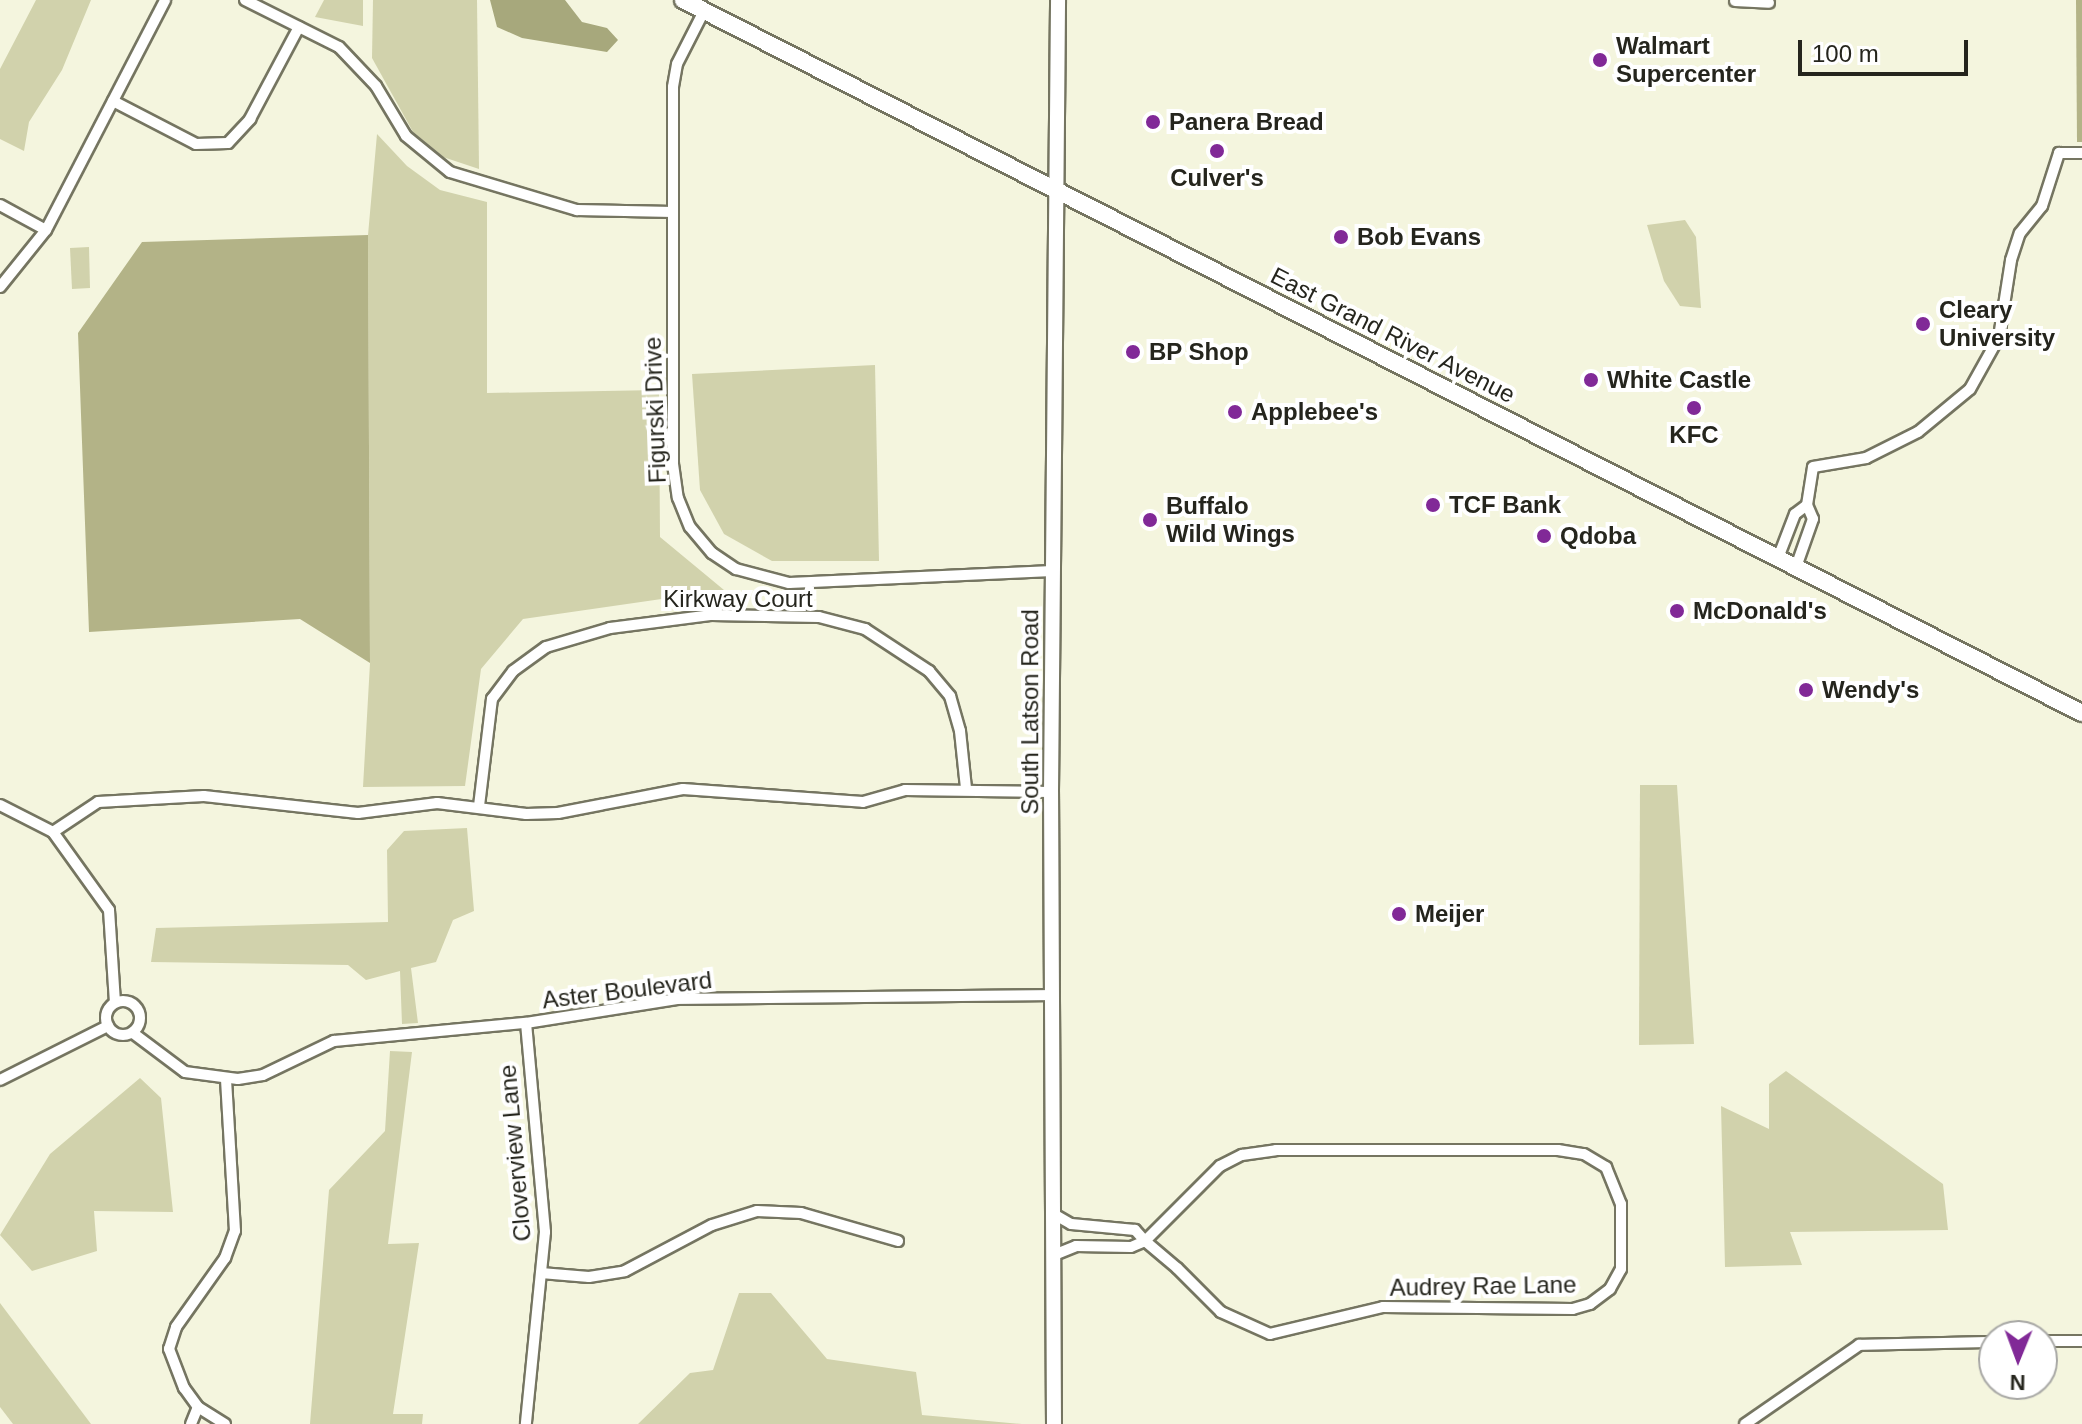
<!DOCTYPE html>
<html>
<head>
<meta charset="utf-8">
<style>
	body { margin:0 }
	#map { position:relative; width:2082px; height:1424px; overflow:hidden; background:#f4f5de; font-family:Arial,sans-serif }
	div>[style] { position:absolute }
	.green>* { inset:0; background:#d1d2ac }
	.forest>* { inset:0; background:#b3b387 }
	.water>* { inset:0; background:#a7a87c }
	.roads { filter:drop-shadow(2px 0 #757561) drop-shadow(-2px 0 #757561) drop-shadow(0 2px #757561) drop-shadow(0 -2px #757561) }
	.minor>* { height:10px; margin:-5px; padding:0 5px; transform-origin:5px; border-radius:5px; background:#fff }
	.minor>.ring { margin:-5px; padding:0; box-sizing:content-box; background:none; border:10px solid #fff; border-radius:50% }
	.secondary>* { height:14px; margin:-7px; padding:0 7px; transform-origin:7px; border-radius:7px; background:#fff }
	.primary>* { height:16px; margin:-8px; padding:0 8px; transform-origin:8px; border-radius:8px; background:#fff }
	.dots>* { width:22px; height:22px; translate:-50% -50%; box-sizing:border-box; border:4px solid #fff; border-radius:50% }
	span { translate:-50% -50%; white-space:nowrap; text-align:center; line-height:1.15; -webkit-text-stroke:8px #fff; paint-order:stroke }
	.poi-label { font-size:24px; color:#25251d; font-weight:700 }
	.left { translate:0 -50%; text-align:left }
	.street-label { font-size:24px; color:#25251d }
	.north { position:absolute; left:1978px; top:1320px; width:80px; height:80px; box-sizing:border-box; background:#fff; border:2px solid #a8a8a5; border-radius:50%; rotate:181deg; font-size:22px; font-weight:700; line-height:32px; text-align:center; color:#25251d }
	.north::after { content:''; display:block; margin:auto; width:28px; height:36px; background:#812997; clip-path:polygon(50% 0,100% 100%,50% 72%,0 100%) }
	.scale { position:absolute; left:1798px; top:40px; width:170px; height:36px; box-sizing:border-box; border:4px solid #25251d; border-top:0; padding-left:10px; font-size:24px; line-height:28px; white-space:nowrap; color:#25251d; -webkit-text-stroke:6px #fff; paint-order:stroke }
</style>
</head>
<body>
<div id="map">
	<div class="green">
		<i style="clip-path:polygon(36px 0,91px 0,62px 70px,29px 122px,24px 151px,0 139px,0 69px)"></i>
		<i style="clip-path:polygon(324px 0,363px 0,363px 26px,315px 17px)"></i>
		<i style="clip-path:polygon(373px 0,477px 0,479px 169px,443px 157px,413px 132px,372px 58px)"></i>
		<i style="clip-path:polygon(377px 134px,407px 166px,440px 190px,487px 202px,487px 393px,659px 390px,660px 537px,724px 590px,523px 619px,481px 669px,465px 786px,363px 787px,370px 663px,368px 235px)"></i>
		<i style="clip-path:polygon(1685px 220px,1696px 237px,1701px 308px,1680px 306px,1664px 281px,1647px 225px)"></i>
		<i style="clip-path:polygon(89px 247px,90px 288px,72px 289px,70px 248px)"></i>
		<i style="clip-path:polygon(875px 365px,879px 561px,772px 561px,724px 534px,700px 490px,692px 374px)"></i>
		<i style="clip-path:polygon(1640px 785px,1677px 785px,1694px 1044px,1639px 1045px)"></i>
		<i style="clip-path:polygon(467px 828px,474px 911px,453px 920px,436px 962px,411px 968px,418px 1023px,402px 1024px,400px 971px,366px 980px,348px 965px,151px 962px,156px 928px,388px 922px,387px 850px,404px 831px)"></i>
		<i style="clip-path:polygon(390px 1051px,412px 1052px,388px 1244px,419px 1243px,393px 1414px,423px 1414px,422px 1424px,310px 1424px,329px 1190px,385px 1131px)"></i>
		<i style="clip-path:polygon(1786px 1071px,1943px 1184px,1948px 1230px,1790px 1232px,1802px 1265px,1725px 1267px,1721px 1106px,1769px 1129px,1769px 1084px)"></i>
		<i style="clip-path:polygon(140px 1078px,161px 1098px,173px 1212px,94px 1211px,97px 1251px,32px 1271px,0 1235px,50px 1154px)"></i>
		<i style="clip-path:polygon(739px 1293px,771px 1293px,827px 1359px,916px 1372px,922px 1415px,1022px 1424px,638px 1424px,690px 1373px,713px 1370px)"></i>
		<i style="clip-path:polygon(0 1303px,91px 1424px,13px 1424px,0 1407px)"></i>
	</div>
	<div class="forest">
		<i style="clip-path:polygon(2076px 0,2082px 0,2082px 142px,2077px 142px)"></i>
		<i style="clip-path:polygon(368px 235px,370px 663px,300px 619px,89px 632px,78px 333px,142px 242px)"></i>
	</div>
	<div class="water">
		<i style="clip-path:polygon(490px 0,565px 0,582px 22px,607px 28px,618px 40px,607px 52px,522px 38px,497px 27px)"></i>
	</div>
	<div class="roads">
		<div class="minor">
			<i style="left:245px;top:0;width:105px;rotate:26.6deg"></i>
			<i style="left:339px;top:47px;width:54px;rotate:46.5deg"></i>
			<i style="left:376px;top:86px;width:58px;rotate:59deg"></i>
			<i style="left:406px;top:136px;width:57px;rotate:39.3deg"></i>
			<i style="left:450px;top:172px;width:133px;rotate:16.7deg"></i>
			<i style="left:577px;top:210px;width:96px;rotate:1.2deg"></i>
			<i style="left:1735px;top:1px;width:34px;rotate:3deg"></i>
			<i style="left:704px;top:11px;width:59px;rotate:117deg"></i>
			<i style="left:677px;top:64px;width:23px;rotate:100deg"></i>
			<i style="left:673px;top:87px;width:377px;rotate:90deg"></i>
			<i style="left:673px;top:464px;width:34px;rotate:82deg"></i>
			<i style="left:678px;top:498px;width:31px;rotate:68deg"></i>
			<i style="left:690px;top:527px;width:34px;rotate:50deg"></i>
			<i style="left:712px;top:553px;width:29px;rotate:34deg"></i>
			<i style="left:736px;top:569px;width:55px;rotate:14.8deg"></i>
			<i style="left:789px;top:583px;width:264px;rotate:-2.6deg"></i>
			<i style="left:113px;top:101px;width:93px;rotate:27.4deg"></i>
			<i style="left:196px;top:144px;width:32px;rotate:-2deg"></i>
			<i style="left:228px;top:143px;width:33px;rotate:-47deg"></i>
			<i style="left:250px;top:119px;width:104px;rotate:-62deg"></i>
			<i style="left:0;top:205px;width:52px;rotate:28.5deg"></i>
			<i style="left:0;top:287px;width:73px;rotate:-51.1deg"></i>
			<i style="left:46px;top:230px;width:259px;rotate:-62.6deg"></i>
			<i style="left:1778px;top:558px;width:47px;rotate:-68.9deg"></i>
			<i style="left:1795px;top:514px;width:15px;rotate:-37deg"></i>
			<i style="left:1796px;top:567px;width:51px;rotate:-70.5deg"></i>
			<i style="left:1813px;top:519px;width:15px;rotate:-113deg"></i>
			<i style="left:1807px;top:505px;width:38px;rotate:-81deg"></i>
			<i style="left:1813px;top:467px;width:54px;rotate:-9.6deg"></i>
			<i style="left:1866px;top:458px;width:58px;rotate:-26.6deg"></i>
			<i style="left:1918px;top:432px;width:67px;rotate:-39.6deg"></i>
			<i style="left:1970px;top:389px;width:60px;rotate:-60.9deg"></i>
			<i style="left:1999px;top:337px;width:78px;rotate:-81.1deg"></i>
			<i style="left:2011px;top:260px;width:28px;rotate:-72deg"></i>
			<i style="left:2020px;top:233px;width:35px;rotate:-51deg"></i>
			<i style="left:2042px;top:206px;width:56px;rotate:-72.2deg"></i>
			<i style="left:2059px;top:153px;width:23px"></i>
			<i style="left:0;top:805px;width:59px;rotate:27deg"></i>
			<i style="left:53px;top:832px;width:96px;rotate:54.3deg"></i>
			<i style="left:109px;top:910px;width:92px;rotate:86.3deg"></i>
			<i style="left:479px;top:806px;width:108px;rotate:-83.1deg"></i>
			<i style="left:492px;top:699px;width:35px;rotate:-53deg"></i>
			<i style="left:513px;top:671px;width:41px;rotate:-36deg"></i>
			<i style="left:546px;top:647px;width:67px;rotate:-16.5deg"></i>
			<i style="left:610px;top:628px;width:103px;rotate:-7.3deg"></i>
			<i style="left:712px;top:615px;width:107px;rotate:1.1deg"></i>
			<i style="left:819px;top:617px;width:48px;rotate:14.6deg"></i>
			<i style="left:865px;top:629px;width:77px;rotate:33.3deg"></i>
			<i style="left:929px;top:671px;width:33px;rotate:50deg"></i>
			<i style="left:950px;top:696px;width:36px;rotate:74deg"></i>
			<i style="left:960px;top:731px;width:57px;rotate:84deg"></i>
			<i style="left:53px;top:832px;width:54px;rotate:-33.7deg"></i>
			<i style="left:98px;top:802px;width:106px;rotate:-3.2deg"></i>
			<i style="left:204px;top:796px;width:155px;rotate:6.3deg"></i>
			<i style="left:358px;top:813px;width:80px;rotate:-7.2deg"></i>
			<i style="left:437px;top:803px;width:90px;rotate:7deg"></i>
			<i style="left:526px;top:814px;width:32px;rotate:-2deg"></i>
			<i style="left:558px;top:813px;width:127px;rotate:-10.9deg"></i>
			<i style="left:683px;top:789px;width:180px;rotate:4.1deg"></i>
			<i style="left:863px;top:802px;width:44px;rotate:-15.9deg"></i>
			<i style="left:905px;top:790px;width:146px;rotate:0.8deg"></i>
			<i class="ring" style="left:106px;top:1001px;width:24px;height:24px"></i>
			<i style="left:526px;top:1023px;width:210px;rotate:84.8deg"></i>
			<i style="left:545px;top:1232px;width:193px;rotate:95.7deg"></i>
			<i style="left:133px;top:1033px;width:65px;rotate:36.9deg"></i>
			<i style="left:185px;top:1072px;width:53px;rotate:7.5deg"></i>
			<i style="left:238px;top:1079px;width:25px;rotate:-9deg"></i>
			<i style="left:263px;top:1075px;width:79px;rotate:-25.6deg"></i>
			<i style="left:334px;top:1041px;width:193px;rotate:-5.4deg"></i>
			<i style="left:526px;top:1023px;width:153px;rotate:-9deg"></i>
			<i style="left:677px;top:999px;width:375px;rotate:-0.6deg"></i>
			<i style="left:0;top:1080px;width:121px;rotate:-26.6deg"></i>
			<i style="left:1054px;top:1255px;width:24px;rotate:-22deg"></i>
			<i style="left:1076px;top:1246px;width:55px;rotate:1deg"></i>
			<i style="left:1131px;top:1247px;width:15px;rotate:-23deg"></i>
			<i style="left:1145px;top:1241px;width:106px;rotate:-45deg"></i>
			<i style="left:1220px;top:1166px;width:25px;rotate:-27deg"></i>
			<i style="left:1242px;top:1155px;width:34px;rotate:-8deg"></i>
			<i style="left:1276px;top:1150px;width:282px"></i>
			<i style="left:1558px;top:1150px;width:26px;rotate:9deg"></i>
			<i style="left:1584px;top:1154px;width:26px;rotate:31deg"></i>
			<i style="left:1606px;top:1167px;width:40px;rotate:68deg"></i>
			<i style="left:1621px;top:1204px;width:65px;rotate:90deg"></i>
			<i style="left:1621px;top:1269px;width:23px;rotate:119deg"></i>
			<i style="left:1610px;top:1289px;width:25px;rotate:143deg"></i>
			<i style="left:1590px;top:1304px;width:18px;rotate:164deg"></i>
			<i style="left:1573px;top:1309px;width:190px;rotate:-179.4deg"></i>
			<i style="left:1383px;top:1307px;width:116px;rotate:166.6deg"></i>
			<i style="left:1270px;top:1334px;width:54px;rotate:-155.8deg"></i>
			<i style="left:1221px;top:1312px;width:62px;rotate:-135deg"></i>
			<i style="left:1177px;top:1268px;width:42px;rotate:-139.8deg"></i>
			<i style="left:1145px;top:1241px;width:15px;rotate:-132deg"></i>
			<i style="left:1135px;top:1230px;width:64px;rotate:-174.6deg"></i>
			<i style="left:1071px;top:1224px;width:20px;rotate:-150deg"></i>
			<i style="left:541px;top:1273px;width:48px;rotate:4.8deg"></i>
			<i style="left:589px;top:1277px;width:36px;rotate:-9deg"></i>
			<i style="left:625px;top:1271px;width:98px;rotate:-27.9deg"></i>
			<i style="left:712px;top:1225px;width:47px;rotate:-17.3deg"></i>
			<i style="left:757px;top:1211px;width:44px;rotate:2.6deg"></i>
			<i style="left:801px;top:1213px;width:101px;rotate:16.1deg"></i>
			<i style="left:2042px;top:1341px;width:40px"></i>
			<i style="left:191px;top:1424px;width:18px;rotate:-68deg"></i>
			<i style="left:225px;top:1424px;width:32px;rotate:-148deg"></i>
			<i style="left:198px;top:1407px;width:24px;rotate:-126deg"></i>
			<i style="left:184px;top:1388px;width:42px;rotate:-111deg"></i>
			<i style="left:169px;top:1349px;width:23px;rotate:-72deg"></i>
			<i style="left:176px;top:1327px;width:85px;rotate:-54.6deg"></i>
			<i style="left:225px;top:1258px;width:29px;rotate:-70deg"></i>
			<i style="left:235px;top:1231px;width:153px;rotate:-93.4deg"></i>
			<i style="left:1745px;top:1424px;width:139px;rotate:-34.7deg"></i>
			<i style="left:1859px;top:1345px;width:135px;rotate:-1.3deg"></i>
		</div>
		<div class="secondary">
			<i style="left:1054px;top:1424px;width:632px;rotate:-90.27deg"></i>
			<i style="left:1051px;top:792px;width:792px;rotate:-89.49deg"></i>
		</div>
		<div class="primary">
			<i style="left:683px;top:0;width:1570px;rotate:27.01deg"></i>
		</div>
	</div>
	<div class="dots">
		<i style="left:1600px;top:60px;background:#812997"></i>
		<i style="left:1153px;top:122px;background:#812997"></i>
		<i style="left:1217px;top:151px;background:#812997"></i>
		<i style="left:1341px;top:237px;background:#812997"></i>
		<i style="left:1923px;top:324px;background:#812997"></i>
		<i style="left:1133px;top:352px;background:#812997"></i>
		<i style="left:1591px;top:380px;background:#812997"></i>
		<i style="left:1694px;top:408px;background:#812997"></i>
		<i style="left:1235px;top:412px;background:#812997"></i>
		<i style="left:1433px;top:505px;background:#812997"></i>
		<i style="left:1150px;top:520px;background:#812997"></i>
		<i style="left:1544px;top:536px;background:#812997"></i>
		<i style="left:1677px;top:611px;background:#812997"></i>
		<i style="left:1806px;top:690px;background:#812997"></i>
		<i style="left:1399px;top:914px;background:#812997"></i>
	</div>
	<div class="poi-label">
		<span class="left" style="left:1616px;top:60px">Walmart<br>Supercenter</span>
		<span class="left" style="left:1169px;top:122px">Panera Bread</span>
		<span style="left:1217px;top:178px">Culver's</span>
		<span class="left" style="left:1357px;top:237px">Bob Evans</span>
		<span class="left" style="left:1939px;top:324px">Cleary<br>University</span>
		<span class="left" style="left:1149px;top:352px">BP Shop</span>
		<span class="left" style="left:1607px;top:380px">White Castle</span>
		<span class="left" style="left:1251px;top:412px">Applebee's</span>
		<span style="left:1694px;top:435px">KFC</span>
		<span class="left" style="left:1449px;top:505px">TCF Bank</span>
		<span class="left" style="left:1166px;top:520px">Buffalo<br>Wild Wings</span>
		<span class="left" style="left:1560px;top:536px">Qdoba</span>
		<span class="left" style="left:1693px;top:611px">McDonald's</span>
		<span class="left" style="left:1822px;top:690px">Wendy's</span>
		<span class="left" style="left:1415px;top:914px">Meijer</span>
	</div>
	<div class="street-label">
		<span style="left:1393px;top:335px;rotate:27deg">East Grand River Avenue</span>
		<span style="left:655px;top:410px;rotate:-92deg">Figurski Drive</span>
		<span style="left:738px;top:599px">Kirkway Court</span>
		<span style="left:1030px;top:712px;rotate:-90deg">South Latson Road</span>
		<span style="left:627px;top:990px;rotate:-7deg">Aster Boulevard</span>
		<span style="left:515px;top:1153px;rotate:-95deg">Cloverview Lane</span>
		<span style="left:1483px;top:1286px;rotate:-1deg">Audrey Rae Lane</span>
	</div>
	<div class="north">N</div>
	<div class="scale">100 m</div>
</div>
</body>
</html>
